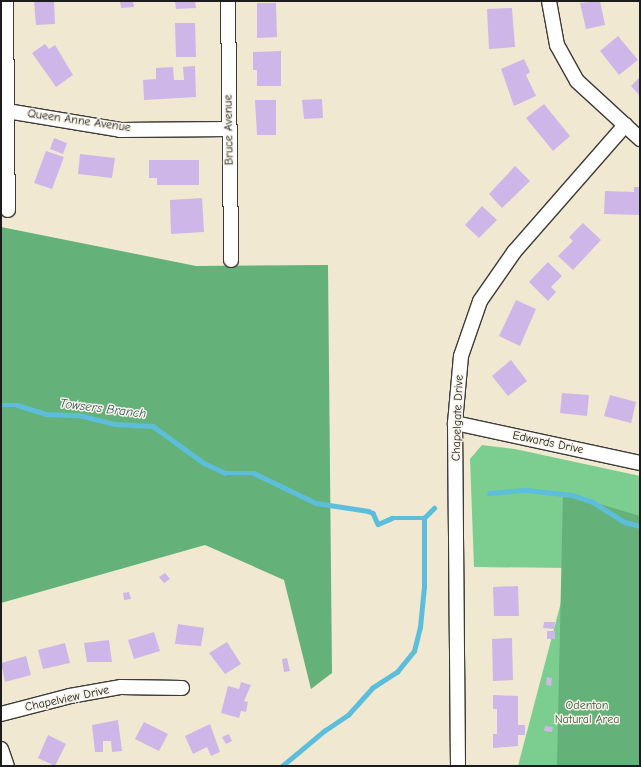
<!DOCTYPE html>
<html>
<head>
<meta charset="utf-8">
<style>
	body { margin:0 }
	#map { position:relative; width:641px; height:767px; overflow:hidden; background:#f1e8d1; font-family:"Comic Neue",sans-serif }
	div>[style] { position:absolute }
	.green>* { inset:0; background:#7bce90 }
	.forest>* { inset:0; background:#64b17a }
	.stream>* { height:4.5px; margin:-2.25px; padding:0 2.25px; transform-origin:2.25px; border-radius:2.25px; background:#5cbedb }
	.building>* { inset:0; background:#cfb6e8 }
	.roads { filter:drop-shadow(1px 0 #3c3b37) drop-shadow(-1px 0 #3c3b37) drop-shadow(0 1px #3c3b37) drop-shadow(0 -1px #3c3b37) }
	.street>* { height:14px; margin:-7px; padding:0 7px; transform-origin:7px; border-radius:7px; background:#fff }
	span { translate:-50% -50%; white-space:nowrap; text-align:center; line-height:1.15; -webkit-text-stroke:3px #f7f3e8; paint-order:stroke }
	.street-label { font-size:12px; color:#1c1c1c }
	.park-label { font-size:12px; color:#3d5a45 }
	.water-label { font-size:13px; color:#32555f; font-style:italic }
	.frame { position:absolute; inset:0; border:2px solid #1c1c1c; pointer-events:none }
</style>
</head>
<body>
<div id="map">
	<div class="green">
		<i style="clip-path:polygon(482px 445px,515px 449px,640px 476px,640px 766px,518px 766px,570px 568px,474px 567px,470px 459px)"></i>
	</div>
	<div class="forest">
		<i style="clip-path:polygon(1px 227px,196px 266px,328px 265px,332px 673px,311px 689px,284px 580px,205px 545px,1px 603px)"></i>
		<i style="clip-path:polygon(563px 493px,640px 516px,640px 766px,557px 766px)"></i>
	</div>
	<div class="stream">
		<i style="left:1px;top:405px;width:16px"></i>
		<i style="left:17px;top:405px;width:30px;rotate:17deg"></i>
		<i style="left:46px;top:414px;width:33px;rotate:2deg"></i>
		<i style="left:79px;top:415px;width:37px;rotate:14deg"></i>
		<i style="left:115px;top:424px;width:38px;rotate:3deg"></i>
		<i style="left:153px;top:426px;width:63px;rotate:36deg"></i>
		<i style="left:204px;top:463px;width:23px;rotate:25deg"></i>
		<i style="left:225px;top:473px;width:29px"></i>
		<i style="left:254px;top:473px;width:69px;rotate:25.8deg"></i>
		<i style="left:316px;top:503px;width:53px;rotate:8.7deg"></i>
		<i style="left:368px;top:511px;width:5px;rotate:22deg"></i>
		<i style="left:373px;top:513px;width:12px;rotate:66deg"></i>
		<i style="left:378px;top:524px;width:15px;rotate:-23deg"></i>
		<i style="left:392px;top:518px;width:32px"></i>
		<i style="left:424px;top:518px;width:14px;rotate:-45deg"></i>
		<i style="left:489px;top:493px;width:38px;rotate:-5deg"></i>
		<i style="left:527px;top:490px;width:45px;rotate:6.3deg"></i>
		<i style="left:572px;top:495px;width:20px;rotate:18deg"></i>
		<i style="left:591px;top:501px;width:40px;rotate:32deg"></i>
		<i style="left:625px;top:522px;width:16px;rotate:15deg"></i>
		<i style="left:282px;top:766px;width:55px;rotate:-39.8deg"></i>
		<i style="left:324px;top:731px;width:29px;rotate:-34deg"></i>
		<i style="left:348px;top:715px;width:36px;rotate:-48deg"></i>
		<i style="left:372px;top:688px;width:30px;rotate:-33deg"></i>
		<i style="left:397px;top:672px;width:27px;rotate:-51deg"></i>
		<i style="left:414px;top:651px;width:25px;rotate:-76deg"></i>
		<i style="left:420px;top:627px;width:40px;rotate:-84.3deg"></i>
		<i style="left:424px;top:587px;width:69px;rotate:-90deg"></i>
	</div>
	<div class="building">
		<i style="clip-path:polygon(34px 1px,54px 1px,55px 24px,36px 25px)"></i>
		<i style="clip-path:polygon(120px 1px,133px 1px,134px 7px,121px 8px)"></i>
		<i style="clip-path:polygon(175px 1px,195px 1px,196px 8px,176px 9px)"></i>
		<i style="clip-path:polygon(600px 1px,605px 25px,586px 29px,580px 3px)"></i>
		<i style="clip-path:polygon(257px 3px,276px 3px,277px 37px,257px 38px)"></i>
		<i style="clip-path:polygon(512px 8px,515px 47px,489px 49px,487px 9px)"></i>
		<i style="clip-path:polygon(175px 23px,195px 23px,196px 57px,176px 57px)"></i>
		<i style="clip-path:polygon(618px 36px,638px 60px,619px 75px,600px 51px)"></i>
		<i style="clip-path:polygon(45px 44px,49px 49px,55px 45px,73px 75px,56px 87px,32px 53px)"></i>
		<i style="clip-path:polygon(281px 51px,281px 86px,257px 86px,257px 70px,253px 70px,253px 52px)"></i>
		<i style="clip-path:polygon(524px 59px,530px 72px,526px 75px,536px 96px,514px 106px,501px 69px)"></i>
		<i style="clip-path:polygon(195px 66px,196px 97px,144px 100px,143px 80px,156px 79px,156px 68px,173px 67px,174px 80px,184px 80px,183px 67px)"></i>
		<i style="clip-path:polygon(640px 77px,640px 96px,631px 86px)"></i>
		<i style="clip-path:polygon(322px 99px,323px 118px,304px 119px,302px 100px)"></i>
		<i style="clip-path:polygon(255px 100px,276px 100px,276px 135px,257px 135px)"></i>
		<i style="clip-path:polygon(544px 104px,570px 136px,553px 151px,526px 118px)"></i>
		<i style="clip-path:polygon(54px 138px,67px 143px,63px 154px,50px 149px)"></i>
		<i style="clip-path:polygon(46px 151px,64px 157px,52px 189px,34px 183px)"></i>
		<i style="clip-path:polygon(80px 154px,115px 158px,112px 178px,78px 174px)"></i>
		<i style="clip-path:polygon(149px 160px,199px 160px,199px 185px,157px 185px,157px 178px,149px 178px)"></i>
		<i style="clip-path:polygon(515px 166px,530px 181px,502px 208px,489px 194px)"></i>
		<i style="clip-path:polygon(634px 187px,640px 187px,640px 215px,604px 214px,605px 191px,634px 192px)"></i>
		<i style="clip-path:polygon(202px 198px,204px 232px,171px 234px,170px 200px)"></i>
		<i style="clip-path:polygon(482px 206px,497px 220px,479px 238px,465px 225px)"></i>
		<i style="clip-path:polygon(583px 223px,601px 240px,573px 270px,558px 256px,573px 241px,569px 237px)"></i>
		<i style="clip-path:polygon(548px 262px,562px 276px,551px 287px,556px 292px,548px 301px,529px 282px)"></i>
		<i style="clip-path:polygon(516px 300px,536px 309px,520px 346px,499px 336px)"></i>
		<i style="clip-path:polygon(511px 360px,527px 381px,508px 396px,492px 376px)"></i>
		<i style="clip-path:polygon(562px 393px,589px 395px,587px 416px,560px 413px)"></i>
		<i style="clip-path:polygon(610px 395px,636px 402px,631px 423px,604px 416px)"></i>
		<i style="clip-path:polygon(165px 573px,170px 579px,164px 583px,159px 577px)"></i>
		<i style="clip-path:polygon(518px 586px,519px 616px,494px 616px,493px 587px)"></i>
		<i style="clip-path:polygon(129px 592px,131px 599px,124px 600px,123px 593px)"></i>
		<i style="clip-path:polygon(544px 622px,555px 622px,554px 629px,543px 628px)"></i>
		<i style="clip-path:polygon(178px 624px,204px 628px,201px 646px,175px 644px)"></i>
		<i style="clip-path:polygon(547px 631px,555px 631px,555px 639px,547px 639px)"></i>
		<i style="clip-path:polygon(154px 632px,160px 651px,134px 659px,128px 640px)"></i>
		<i style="clip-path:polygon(512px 638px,513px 680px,493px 681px,492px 639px)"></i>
		<i style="clip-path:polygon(109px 640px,112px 662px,87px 662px,84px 643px)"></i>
		<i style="clip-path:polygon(227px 642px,241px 664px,225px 674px,209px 653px)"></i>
		<i style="clip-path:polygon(65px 643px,70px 663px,43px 669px,38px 650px)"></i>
		<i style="clip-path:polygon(26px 656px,31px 675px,5px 682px,1px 663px)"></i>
		<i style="clip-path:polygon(287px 658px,290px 671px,284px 672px,282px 659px)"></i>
		<i style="clip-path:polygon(547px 677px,552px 678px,551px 686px,546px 685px)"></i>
		<i style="clip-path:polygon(241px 682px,251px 685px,244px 701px,248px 702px,246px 712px,241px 711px,239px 718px,221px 713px,228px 686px,239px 689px)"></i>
		<i style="clip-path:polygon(493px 695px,518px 696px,518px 725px,525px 725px,525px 735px,518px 735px,518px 746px,493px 748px,493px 734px,497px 734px,497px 709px,493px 709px)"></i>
		<i style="clip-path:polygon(118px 720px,122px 751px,112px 752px,111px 741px,103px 741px,103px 752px,95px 752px,92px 725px)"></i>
		<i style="clip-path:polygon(144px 722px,168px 734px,159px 751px,135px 739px)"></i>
		<i style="clip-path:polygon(210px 724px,220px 752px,211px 756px,207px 747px,193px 754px,185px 736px)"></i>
		<i style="clip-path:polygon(545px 726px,553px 727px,552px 732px,544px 731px)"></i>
		<i style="clip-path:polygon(229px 734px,232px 741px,226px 744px,222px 737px)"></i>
		<i style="clip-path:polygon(48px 735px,66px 744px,55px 766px,38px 758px)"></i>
	</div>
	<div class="roads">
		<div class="street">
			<i style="left:6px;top:1px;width:209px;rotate:89.5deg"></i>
			<i style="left:228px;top:1px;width:259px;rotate:89.3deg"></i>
			<i style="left:549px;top:1px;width:45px;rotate:79.7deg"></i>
			<i style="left:557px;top:45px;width:41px;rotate:60.9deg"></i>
			<i style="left:577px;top:81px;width:86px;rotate:42.6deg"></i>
			<i style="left:1px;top:110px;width:121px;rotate:9.5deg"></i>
			<i style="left:120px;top:130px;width:109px;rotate:-0.5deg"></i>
			<i style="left:455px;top:423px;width:189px;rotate:12.2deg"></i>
			<i style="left:1px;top:714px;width:71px;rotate:-14.6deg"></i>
			<i style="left:70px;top:696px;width:52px;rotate:-10deg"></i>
			<i style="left:121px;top:687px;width:61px;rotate:0.9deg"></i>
			<i style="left:1px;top:749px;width:18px;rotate:71deg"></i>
			<i style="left:458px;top:766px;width:343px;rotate:-90.5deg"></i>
			<i style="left:455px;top:423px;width:67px;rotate:-84.9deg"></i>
			<i style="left:461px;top:356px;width:58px;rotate:-70.9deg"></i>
			<i style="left:480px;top:301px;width:60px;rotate:-55.2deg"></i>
			<i style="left:514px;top:252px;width:169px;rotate:-48.8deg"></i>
		</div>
	</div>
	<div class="street-label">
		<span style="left:79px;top:121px;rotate:8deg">Queen Anne Avenue</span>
		<span style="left:229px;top:130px;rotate:-91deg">Bruce Avenue</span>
		<span style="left:458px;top:418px;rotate:-88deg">Chapelgate Drive</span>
		<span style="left:548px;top:443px;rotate:12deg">Edwards Drive</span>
		<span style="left:67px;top:699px;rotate:-12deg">Chapelview Drive</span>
	</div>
	<div class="park-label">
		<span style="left:587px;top:713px">Odenton<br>Natural Area</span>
	</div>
	<div class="water-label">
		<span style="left:103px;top:409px;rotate:7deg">Towsers Branch</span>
	</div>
	<div class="frame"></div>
</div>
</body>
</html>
